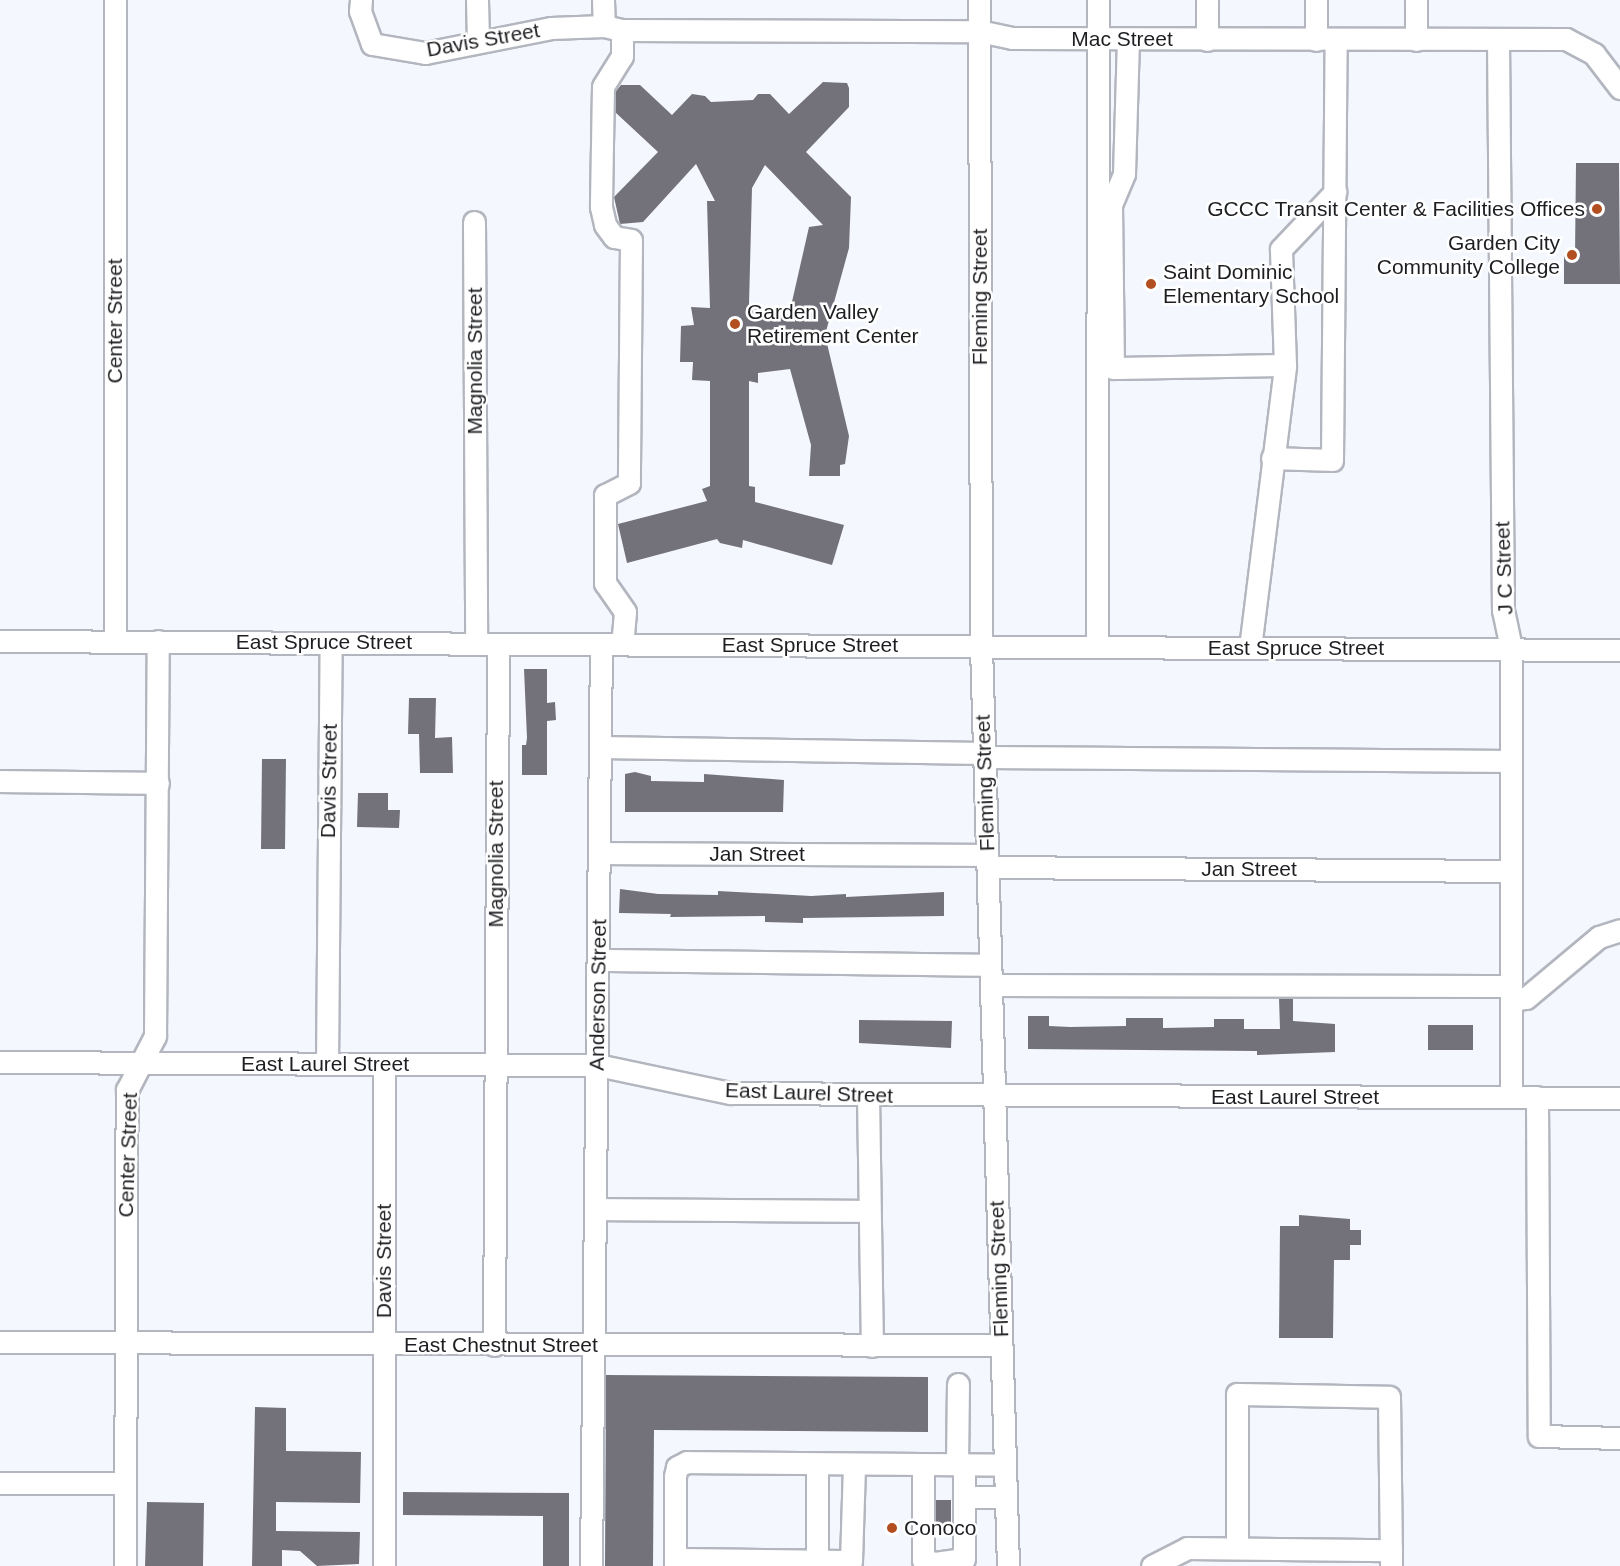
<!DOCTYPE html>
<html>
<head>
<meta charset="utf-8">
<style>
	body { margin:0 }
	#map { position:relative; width:1620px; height:1566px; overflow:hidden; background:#f4f7fe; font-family:Helvetica,sans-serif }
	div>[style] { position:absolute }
	.building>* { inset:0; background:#73717a }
	.roads { filter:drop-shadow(2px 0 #b3b6bf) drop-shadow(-2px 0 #b3b6bf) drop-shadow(0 2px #b3b6bf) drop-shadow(0 -2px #b3b6bf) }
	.minor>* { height:21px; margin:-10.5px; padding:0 10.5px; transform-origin:10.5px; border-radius:10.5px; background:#fff }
	.dots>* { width:16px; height:16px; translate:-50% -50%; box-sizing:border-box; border:3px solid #fff; border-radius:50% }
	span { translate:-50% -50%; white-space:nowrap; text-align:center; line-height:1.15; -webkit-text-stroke:5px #fff; paint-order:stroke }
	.street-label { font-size:21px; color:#1d1e21 }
	.poi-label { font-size:21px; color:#1d1e21 }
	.right { translate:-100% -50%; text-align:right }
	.left { translate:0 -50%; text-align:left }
</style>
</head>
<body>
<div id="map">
	<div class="building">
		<i style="clip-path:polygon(evenodd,823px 82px,847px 83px,849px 88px,849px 107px,806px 152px,851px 197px,849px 248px,825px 335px,849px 436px,845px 464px,840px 465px,840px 476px,809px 476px,811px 445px,790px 369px,758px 373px,758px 383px,749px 381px,749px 486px,755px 487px,755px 502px,844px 525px,832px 565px,743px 540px,742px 548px,720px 543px,717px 539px,627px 563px,618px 524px,707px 501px,702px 489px,710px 486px,710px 381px,692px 380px,693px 362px,680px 362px,681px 326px,694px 325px,691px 307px,710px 308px,707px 201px,715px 201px,696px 164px,643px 222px,620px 224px,614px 197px,658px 152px,615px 112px,616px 91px,621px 85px,640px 85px,672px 115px,692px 94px,705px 96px,711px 102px,753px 100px,758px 94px,770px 94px,789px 114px,823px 82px,765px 165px,823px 225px,809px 227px,789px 315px,758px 313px,758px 306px,749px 305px,752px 188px,765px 165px)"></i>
		<i style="clip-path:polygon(1576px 163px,1619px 163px,1620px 284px,1564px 284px,1564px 255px,1575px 255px)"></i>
		<i style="clip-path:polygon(524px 669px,547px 669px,547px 703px,555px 702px,556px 720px,547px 721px,547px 775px,522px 775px,522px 745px,526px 745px,527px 738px)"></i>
		<i style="clip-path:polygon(409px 698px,436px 698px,435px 738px,452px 737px,453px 773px,420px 773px,419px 734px,408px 734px)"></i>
		<i style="clip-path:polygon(262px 759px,286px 759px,285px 849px,261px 849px)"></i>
		<i style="clip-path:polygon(635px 772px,651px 776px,651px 781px,704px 782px,704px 774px,784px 780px,783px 812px,625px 812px,625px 774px)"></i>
		<i style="clip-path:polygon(358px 793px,388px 793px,388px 810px,400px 810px,399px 828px,357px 827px)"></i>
		<i style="clip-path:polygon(620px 889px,658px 894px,718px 895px,718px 891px,811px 896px,846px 894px,846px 897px,944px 892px,944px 916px,803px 918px,803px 923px,765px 922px,765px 916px,670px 917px,671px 914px,619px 913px)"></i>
		<i style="clip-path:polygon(1279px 998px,1293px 998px,1293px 1021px,1335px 1024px,1335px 1052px,1257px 1055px,1257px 1051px,1028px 1049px,1028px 1016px,1049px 1016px,1049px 1026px,1070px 1027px,1126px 1026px,1126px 1018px,1163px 1018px,1163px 1028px,1214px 1027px,1214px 1019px,1244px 1019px,1244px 1029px,1280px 1029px)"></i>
		<i style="clip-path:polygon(859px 1020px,952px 1021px,951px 1048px,859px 1043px)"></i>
		<i style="clip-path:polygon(1428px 1025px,1473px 1025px,1473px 1050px,1428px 1050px)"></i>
		<i style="clip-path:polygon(1299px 1215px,1350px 1219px,1350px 1230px,1361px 1230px,1361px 1245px,1350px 1245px,1350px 1260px,1334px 1260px,1333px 1338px,1279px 1338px,1280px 1226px,1299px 1226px)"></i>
		<i style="clip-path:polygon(606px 1375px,928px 1377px,928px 1432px,654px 1430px,653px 1566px,605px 1566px)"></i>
		<i style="clip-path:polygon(255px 1407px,286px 1408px,286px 1451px,361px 1452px,360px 1503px,276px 1502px,276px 1531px,360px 1532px,359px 1564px,317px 1566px,300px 1551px,282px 1550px,282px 1566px,252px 1566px)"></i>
		<i style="clip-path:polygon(403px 1492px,569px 1493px,569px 1566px,543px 1566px,543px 1516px,403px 1515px)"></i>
		<i style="clip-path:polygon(936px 1500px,951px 1500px,951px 1524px,936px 1525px)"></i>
		<i style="clip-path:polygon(147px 1502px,204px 1503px,203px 1566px,145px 1566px)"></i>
	</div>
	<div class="roads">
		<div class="minor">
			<i style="left:115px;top:0;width:641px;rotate:90deg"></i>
			<i style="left:361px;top:0;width:11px;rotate:95deg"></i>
			<i style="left:360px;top:11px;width:35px;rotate:70deg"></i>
			<i style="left:372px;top:44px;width:54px;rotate:9.6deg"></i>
			<i style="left:425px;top:53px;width:128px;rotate:-11.2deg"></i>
			<i style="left:551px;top:28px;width:53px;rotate:-2.2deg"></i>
			<i style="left:604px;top:26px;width:18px;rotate:13deg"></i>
			<i style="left:622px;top:30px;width:357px;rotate:0.2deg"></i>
			<i style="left:979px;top:31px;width:34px;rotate:12deg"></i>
			<i style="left:1012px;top:38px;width:554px;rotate:0.1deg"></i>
			<i style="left:1566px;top:39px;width:32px;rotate:28deg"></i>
			<i style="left:1594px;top:54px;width:43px;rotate:52.6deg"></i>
			<i style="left:477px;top:0;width:42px;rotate:88.6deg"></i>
			<i style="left:603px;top:0;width:26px;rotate:88deg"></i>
			<i style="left:979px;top:0;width:646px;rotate:89.82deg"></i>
			<i style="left:981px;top:646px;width:920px;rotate:88.32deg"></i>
			<i style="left:1207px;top:0;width:40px;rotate:90deg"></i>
			<i style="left:622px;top:30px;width:26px;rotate:90deg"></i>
			<i style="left:622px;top:56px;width:36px;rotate:122deg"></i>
			<i style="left:603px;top:87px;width:120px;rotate:91deg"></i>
			<i style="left:601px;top:207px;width:18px;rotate:77deg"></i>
			<i style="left:605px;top:225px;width:15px;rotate:53deg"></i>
			<i style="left:614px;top:237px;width:17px;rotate:10deg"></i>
			<i style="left:631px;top:240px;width:243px;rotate:90.5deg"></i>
			<i style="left:629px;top:483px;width:27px;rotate:153deg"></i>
			<i style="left:605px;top:495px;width:88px;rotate:90deg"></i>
			<i style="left:605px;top:583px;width:35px;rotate:55deg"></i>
			<i style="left:625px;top:612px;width:32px;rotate:95deg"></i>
			<i style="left:1128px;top:39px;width:135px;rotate:91.7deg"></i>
			<i style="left:1124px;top:174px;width:34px;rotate:113deg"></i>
			<i style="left:1111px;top:205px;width:163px;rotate:89.3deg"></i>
			<i style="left:1113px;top:368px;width:172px;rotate:-1deg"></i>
			<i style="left:1316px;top:40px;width:40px;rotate:-90deg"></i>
			<i style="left:1416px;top:40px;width:40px;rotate:-90deg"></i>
			<i style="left:1498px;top:40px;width:570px;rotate:89.5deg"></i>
			<i style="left:1503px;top:610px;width:40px;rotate:78deg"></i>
			<i style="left:1511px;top:649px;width:448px;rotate:90deg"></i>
			<i style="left:474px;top:222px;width:421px;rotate:89.7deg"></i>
			<i style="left:1272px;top:458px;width:60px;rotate:1.9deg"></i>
			<i style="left:1332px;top:460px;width:420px;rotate:-89.5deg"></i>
			<i style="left:0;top:641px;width:1620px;rotate:0.32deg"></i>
			<i style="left:1097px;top:646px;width:646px;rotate:-89.91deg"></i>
			<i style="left:1250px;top:648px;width:285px;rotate:-82.9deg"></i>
			<i style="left:1285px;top:365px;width:116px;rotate:-92deg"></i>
			<i style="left:1281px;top:249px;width:79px;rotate:-46.5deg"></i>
			<i style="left:600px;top:747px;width:384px;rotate:0.9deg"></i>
			<i style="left:984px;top:757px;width:527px;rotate:0.43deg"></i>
			<i style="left:0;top:781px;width:158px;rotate:0.7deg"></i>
			<i style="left:600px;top:853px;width:387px;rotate:0.3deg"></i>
			<i style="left:988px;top:867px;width:523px;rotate:0.44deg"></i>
			<i style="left:598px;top:960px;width:392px;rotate:0.7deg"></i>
			<i style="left:991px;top:985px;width:520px;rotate:0.11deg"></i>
			<i style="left:1511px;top:1000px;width:15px;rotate:-8deg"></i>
			<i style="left:1526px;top:998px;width:95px;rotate:-39.9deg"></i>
			<i style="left:1599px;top:937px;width:22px;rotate:-18deg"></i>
			<i style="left:0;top:1062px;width:597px;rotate:0.29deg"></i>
			<i style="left:597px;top:1065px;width:136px;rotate:11.9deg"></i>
			<i style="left:730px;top:1093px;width:890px;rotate:0.32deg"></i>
			<i style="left:327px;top:1064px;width:421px;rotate:-89.5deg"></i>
			<i style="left:384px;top:1064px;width:502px;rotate:90deg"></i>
			<i style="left:868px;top:1095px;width:251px;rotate:89.1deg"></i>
			<i style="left:1537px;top:1097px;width:339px;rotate:89.7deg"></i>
			<i style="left:1539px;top:1436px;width:81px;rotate:1.4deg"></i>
			<i style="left:595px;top:1209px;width:274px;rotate:0.4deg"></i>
			<i style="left:0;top:1342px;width:1001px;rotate:0.17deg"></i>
			<i style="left:494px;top:1345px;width:701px;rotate:-89.67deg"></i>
			<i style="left:923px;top:1465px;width:95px;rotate:90deg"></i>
			<i style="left:923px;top:1560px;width:12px;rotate:14deg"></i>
			<i style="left:957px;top:1465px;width:81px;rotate:-89.3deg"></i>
			<i style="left:0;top:1483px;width:125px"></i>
			<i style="left:964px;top:1497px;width:42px"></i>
			<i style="left:1237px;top:1548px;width:154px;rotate:-90deg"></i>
			<i style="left:1237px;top:1394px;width:152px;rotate:1.1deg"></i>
			<i style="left:1389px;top:1397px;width:153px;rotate:89.3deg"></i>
			<i style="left:675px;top:1559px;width:176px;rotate:0.7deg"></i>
			<i style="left:851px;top:1561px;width:97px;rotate:-88.2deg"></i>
			<i style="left:125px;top:1566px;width:476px;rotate:-89.8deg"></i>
			<i style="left:127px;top:1090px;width:61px;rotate:-62.6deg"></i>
			<i style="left:155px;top:1036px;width:395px;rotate:-89.6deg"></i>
			<i style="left:591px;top:1566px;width:922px;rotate:-89.38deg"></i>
			<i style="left:675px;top:1566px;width:90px;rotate:-90deg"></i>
			<i style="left:675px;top:1476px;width:9px;rotate:-77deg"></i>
			<i style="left:677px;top:1467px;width:11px;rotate:-27deg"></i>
			<i style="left:687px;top:1462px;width:318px;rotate:0.5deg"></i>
			<i style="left:817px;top:1566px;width:102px;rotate:-90deg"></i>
			<i style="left:935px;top:1566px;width:3px;rotate:-90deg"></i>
			<i style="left:935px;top:1563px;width:29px;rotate:-8deg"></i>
			<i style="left:964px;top:1559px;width:94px;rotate:-90deg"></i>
			<i style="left:1152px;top:1566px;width:39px;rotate:-27deg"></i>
			<i style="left:1187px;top:1548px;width:204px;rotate:0.6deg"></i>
			<i style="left:1391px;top:1550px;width:16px;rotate:90deg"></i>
		</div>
	</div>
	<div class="dots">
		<i style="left:1597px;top:209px;background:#b34e20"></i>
		<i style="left:1572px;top:255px;background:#b34e20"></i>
		<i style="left:1151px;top:284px;background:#b34e20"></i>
		<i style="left:735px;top:324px;background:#b34e20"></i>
		<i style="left:892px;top:1528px;background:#b34e20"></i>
	</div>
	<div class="street-label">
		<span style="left:1122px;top:39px">Mac Street</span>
		<span style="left:483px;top:40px;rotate:-10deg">Davis Street</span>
		<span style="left:980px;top:297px;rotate:-90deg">Fleming Street</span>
		<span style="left:115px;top:321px;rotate:-90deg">Center Street</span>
		<span style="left:475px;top:361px;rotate:-90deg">Magnolia Street</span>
		<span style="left:1504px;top:568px;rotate:-92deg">J C Street</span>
		<span style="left:324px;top:642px">East Spruce Street</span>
		<span style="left:810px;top:645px">East Spruce Street</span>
		<span style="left:1296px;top:648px">East Spruce Street</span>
		<span style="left:329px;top:781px;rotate:-89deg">Davis Street</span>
		<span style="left:985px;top:783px;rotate:-92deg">Fleming Street</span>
		<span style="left:496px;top:854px;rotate:-90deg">Magnolia Street</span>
		<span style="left:757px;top:854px">Jan Street</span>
		<span style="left:1249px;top:869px">Jan Street</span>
		<span style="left:598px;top:995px;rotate:-89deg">Anderson Street</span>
		<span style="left:325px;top:1064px">East Laurel Street</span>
		<span style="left:809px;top:1093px;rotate:2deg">East Laurel Street</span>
		<span style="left:1295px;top:1097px">East Laurel Street</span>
		<span style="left:128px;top:1155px;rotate:-88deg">Center Street</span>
		<span style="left:384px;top:1261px;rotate:-90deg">Davis Street</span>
		<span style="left:999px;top:1269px;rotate:-92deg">Fleming Street</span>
		<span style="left:501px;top:1345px">East Chestnut Street</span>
	</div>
	<div class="poi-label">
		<span class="right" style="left:1585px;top:209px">GCCC Transit Center &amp; Facilities Offices</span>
		<span class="right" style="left:1560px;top:255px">Garden City<br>Community College</span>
		<span class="left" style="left:1163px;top:284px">Saint Dominic<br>Elementary School</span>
		<span class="left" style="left:747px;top:324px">Garden Valley<br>Retirement Center</span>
		<span class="left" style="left:904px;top:1528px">Conoco</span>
	</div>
</div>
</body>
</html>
